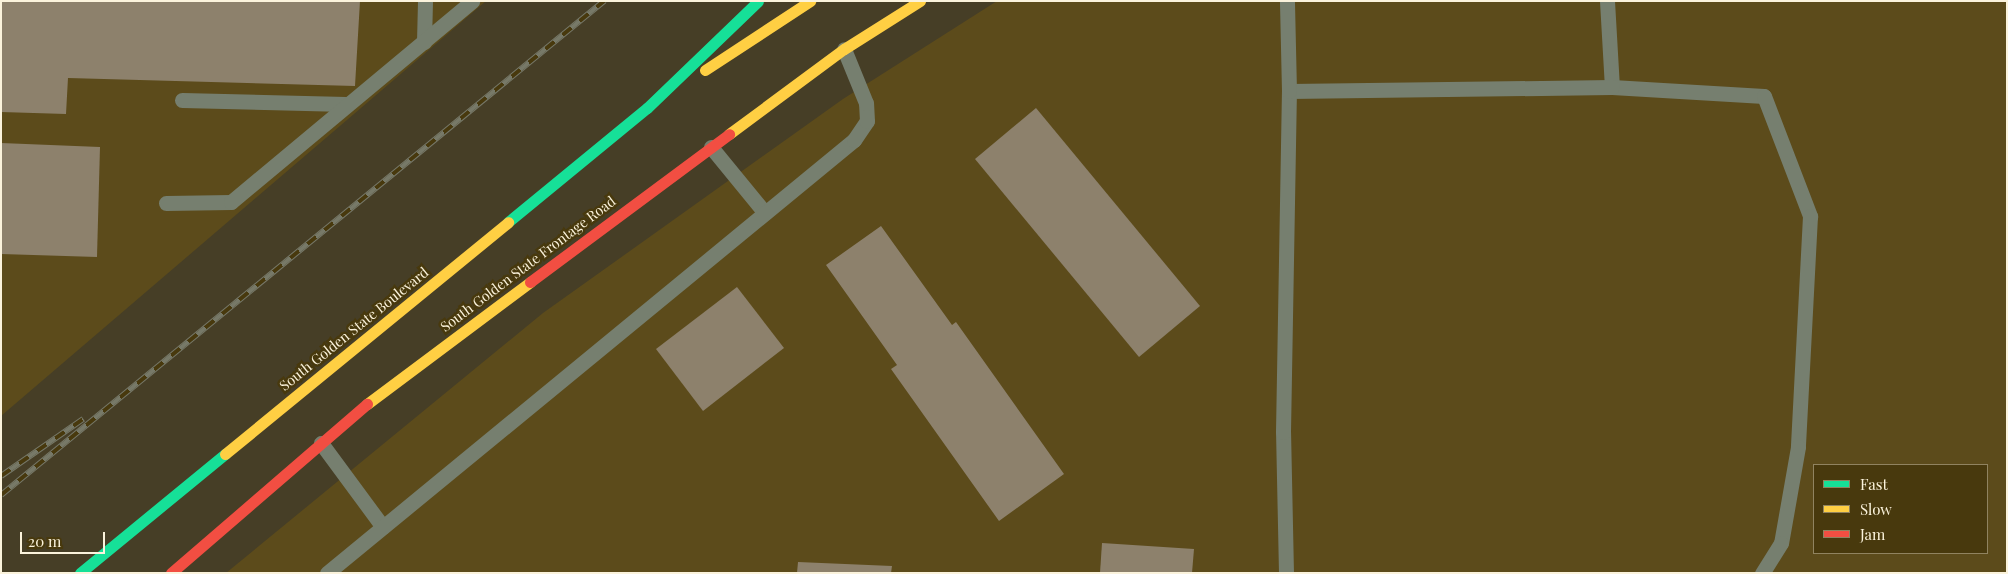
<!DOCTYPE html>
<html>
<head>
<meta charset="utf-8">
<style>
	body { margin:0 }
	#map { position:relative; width:2008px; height:574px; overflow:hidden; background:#463e26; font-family:"Playfair Display",serif }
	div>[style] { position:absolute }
	.built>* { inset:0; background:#5c4b1b }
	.building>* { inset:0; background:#8d816c }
	.lane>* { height:15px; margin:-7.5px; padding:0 7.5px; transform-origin:7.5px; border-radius:7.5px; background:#767f6f }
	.fast>* { height:11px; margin:-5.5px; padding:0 5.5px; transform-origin:5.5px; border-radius:5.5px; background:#16e098 }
	.slow>* { height:11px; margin:-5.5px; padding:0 5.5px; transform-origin:5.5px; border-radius:5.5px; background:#ffcf43 }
	.jam>* { height:11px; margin:-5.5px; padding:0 5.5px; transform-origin:5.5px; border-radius:5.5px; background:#f24e42 }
	.rail>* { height:5.5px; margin-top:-2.75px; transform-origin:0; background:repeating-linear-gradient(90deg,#48390d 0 11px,#777968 0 22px); box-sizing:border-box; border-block:1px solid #777968 }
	span { translate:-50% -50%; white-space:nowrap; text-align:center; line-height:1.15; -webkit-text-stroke:5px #48390d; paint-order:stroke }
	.street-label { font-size:14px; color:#fbf3dc }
	.frame { position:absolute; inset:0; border:2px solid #fbf3dc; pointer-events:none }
	.legend { position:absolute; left:1813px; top:464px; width:175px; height:90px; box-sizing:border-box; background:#48390d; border:1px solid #908360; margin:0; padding:6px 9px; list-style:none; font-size:15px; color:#fbf3dc }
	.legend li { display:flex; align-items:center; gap:10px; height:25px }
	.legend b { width:25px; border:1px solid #908360 }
	.scale { position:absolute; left:20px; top:532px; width:85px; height:22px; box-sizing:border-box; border:2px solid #fbf3dc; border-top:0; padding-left:6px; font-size:15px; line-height:18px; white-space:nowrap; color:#fbf3dc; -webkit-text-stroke:4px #48390d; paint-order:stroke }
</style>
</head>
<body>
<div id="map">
	<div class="built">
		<i style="clip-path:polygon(1px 1px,486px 1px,1px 416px)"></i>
		<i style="clip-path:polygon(evenodd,997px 1px,2007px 1px,2007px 573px,226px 573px,543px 313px,843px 99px,997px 1px,1814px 465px,1987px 465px,1987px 553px,1814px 553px,1814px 465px)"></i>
	</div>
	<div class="building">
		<i style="clip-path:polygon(1px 1px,360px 1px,355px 86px,68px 78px,66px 114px,1px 112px)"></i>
		<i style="clip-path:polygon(1036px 108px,1200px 306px,1139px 357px,975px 159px)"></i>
		<i style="clip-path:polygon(1px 143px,100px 147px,97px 257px,1px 254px)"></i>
		<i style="clip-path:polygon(881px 226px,952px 325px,956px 322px,1064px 474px,999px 521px,891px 369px,897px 365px,826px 265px)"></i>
		<i style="clip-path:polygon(737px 287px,784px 348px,703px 411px,656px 349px)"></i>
		<i style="clip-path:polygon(1102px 543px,1194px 549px,1192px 573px,1100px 573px)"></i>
		<i style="clip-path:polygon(798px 562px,892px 566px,891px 573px,797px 573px)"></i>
	</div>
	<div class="lane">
		<i style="left:1607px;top:1px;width:86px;rotate:86.7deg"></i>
		<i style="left:1612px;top:87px;width:152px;rotate:3.4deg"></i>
		<i style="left:1764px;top:96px;width:129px;rotate:69deg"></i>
		<i style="left:1810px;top:216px;width:231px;rotate:93deg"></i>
		<i style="left:1798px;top:447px;width:97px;rotate:100deg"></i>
		<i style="left:1781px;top:543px;width:36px;rotate:122deg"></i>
		<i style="left:424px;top:42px;width:41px;rotate:-88.6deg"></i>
		<i style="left:1289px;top:91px;width:323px;rotate:-0.7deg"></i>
		<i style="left:182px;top:100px;width:164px;rotate:1.4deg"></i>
		<i style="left:711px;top:147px;width:85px;rotate:50.7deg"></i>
		<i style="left:166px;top:203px;width:65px;rotate:-0.9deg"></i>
		<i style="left:231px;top:202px;width:314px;rotate:-39.8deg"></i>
		<i style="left:321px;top:443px;width:104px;rotate:53.6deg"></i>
		<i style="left:327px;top:573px;width:682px;rotate:-39.41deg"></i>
		<i style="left:854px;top:140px;width:23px;rotate:-56deg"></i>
		<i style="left:867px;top:121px;width:18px;rotate:-93deg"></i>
		<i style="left:866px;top:103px;width:58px;rotate:-112.2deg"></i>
		<i style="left:1286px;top:573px;width:141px;rotate:-91.2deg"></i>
		<i style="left:1283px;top:432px;width:341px;rotate:-89deg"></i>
		<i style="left:1289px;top:91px;width:90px;rotate:-91.3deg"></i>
	</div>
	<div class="fast">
		<i style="left:508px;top:222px;width:180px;rotate:-39.4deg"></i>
		<i style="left:647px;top:108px;width:154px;rotate:-43.9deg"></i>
		<i style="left:80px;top:573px;width:188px;rotate:-39.4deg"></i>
	</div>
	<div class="slow">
		<i style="left:705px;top:70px;width:126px;rotate:-33.3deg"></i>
		<i style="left:729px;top:134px;width:143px;rotate:-36.5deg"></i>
		<i style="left:844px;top:49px;width:90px;rotate:-32.3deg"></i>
		<i style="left:367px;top:404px;width:204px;rotate:-36.8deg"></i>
		<i style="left:225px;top:454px;width:366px;rotate:-39.3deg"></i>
	</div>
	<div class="jam">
		<i style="left:530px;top:282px;width:248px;rotate:-36.6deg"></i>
		<i style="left:171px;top:573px;width:259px;rotate:-40.8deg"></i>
	</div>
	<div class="rail">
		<i style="left:1px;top:476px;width:100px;rotate:-34.8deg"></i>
		<i style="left:1px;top:495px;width:780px;rotate:-39.33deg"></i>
	</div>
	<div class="street-label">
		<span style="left:528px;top:264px;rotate:-37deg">South Golden State Frontage Road</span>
		<span style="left:354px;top:329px;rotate:-39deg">South Golden State Boulevard</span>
	</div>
	<div class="frame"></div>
	<ul class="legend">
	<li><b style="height:6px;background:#16e098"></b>Fast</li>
	<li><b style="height:6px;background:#ffcf43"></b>Slow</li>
	<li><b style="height:6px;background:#f24e42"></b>Jam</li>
	</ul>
	<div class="scale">20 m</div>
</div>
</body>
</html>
